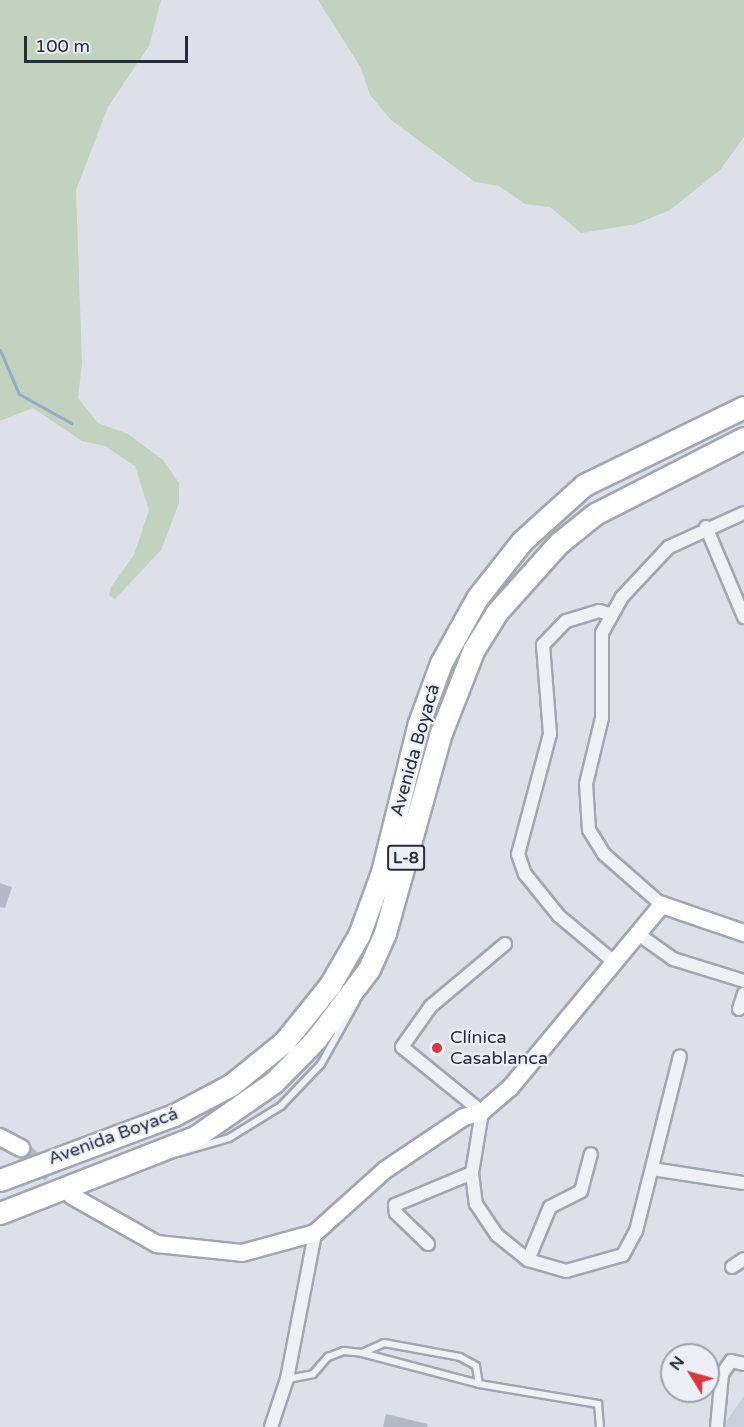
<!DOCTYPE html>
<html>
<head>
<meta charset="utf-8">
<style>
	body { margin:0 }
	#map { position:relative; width:744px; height:1427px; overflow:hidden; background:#dde0e8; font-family:"Varela Round",sans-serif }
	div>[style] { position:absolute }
	.built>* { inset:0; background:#cbcfda }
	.green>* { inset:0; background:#c1d2be }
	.stream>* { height:3px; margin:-1.5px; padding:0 1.5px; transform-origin:1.5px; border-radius:1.5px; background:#95aaca }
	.building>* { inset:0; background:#b4b9c5 }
	.secondary-tunnel>* { height:16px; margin-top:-8px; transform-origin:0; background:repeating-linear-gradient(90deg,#b8bcc6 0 16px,transparent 0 24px) }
	.roads { filter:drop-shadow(2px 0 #a2a6b2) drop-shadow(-2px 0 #a2a6b2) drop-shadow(0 2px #a2a6b2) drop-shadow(0 -2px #a2a6b2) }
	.service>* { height:6px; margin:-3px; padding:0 3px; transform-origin:3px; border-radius:3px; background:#f0f1f6 }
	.minor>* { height:12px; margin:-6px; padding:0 6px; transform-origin:6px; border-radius:6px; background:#f0f1f6 }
	.secondary>* { height:16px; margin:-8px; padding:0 8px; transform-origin:8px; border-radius:8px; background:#fff }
	.motorway>* { height:21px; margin:-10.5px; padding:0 10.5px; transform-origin:10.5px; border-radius:10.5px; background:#fff }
	.dots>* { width:16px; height:16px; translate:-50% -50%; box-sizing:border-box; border:3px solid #eceff5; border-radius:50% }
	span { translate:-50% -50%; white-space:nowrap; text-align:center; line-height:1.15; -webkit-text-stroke:4.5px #eceff5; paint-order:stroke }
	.shield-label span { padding:2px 4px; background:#eceff5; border:2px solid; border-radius:4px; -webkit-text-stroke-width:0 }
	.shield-label { font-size:16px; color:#262c3f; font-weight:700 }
	.street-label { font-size:18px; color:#262c3f }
	.poi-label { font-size:18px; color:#262c3f }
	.left { translate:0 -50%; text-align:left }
	.north { position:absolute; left:660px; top:1343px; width:60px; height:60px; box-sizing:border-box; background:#eceff5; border:2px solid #9da1ac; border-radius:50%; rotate:307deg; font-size:16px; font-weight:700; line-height:24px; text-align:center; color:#262c3f }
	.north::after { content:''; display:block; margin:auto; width:21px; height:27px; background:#d63941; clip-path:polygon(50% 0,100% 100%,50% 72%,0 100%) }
	.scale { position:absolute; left:24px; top:36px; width:164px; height:27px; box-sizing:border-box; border:3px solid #262c3f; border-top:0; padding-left:8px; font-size:18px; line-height:21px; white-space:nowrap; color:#262c3f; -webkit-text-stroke:4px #eceff5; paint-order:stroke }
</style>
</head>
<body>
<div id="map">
	<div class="built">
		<i style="clip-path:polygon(744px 1396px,744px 1427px,726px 1427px,727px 1420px)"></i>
	</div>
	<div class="green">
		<i style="clip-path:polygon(0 0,161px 0,149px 46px,108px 107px,76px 190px,82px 363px,78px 398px,98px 423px,128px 434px,163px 460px,179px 483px,179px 503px,161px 550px,115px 599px,109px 595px,111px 587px,134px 555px,149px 510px,135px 466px,105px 446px,82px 441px,33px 408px,0 421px)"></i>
		<i style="clip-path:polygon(318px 0,744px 0,744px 137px,720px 170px,670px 210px,636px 224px,581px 233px,550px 207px,525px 204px,499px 186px,475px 182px,391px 120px,370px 95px,361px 68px)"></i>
	</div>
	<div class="stream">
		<i style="left:0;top:350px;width:48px;rotate:66.6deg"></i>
		<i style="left:19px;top:394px;width:60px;rotate:29.1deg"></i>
	</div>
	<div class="building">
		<i style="clip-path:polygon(0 883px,12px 887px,5px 908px,0 907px)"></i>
		<i style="clip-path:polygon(386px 1414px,428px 1424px,427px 1427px,383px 1427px)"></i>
	</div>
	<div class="secondary-tunnel">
		<i style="left:21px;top:1148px;width:69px;rotate:42.7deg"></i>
	</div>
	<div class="roads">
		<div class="service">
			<i style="left:177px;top:1153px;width:54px;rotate:-16.1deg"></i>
			<i style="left:229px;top:1138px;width:61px;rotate:-31.6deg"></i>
			<i style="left:281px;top:1106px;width:58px;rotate:-46.4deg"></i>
			<i style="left:321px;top:1064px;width:72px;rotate:-60.9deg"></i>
			<i style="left:362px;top:1353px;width:24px;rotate:-24deg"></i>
			<i style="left:384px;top:1343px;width:77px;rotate:10.4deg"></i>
			<i style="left:460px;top:1357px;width:18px;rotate:29deg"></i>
			<i style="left:476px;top:1366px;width:18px;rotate:81deg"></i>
			<i style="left:288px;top:1379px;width:25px;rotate:-11deg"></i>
			<i style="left:313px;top:1374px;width:23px;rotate:-49deg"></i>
			<i style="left:328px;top:1357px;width:17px;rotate:-21deg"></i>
			<i style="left:344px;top:1351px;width:18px;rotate:6deg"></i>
			<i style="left:362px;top:1353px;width:121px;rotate:14.8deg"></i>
			<i style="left:479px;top:1384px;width:121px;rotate:9.5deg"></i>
			<i style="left:598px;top:1404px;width:23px;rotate:85deg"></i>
		</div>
		<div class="minor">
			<i style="left:706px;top:527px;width:98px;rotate:67.1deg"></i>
			<i style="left:609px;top:614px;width:10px;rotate:-163deg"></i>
			<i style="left:599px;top:611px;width:34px;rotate:163deg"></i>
			<i style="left:566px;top:621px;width:33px;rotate:134deg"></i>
			<i style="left:543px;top:645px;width:89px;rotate:85.5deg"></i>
			<i style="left:550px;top:734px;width:124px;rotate:104.9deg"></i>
			<i style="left:518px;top:854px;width:21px;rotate:71deg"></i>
			<i style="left:525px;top:874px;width:54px;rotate:51deg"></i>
			<i style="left:559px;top:916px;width:72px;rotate:39.9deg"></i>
			<i style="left:662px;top:905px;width:77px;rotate:-138.7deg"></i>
			<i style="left:604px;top:854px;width:28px;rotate:-122deg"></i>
			<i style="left:589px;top:830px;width:46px;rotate:-93.7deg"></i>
			<i style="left:586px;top:784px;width:68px;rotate:-76.4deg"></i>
			<i style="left:602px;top:718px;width:85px;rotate:-90deg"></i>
			<i style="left:602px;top:633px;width:41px;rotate:-60.9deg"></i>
			<i style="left:622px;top:597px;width:69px;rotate:-46.8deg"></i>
			<i style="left:669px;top:547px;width:82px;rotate:-24.4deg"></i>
			<i style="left:638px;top:934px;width:43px;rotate:35.5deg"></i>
			<i style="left:673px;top:959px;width:74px;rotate:17.2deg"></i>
			<i style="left:505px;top:944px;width:97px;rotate:140deg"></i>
			<i style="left:431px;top:1006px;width:50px;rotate:125.3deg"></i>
			<i style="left:402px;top:1047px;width:103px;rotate:39.1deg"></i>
			<i style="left:482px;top:1112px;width:62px;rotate:99.3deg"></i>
			<i style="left:472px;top:1173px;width:31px;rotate:83deg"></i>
			<i style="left:476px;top:1204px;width:37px;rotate:56deg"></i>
			<i style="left:497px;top:1235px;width:40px;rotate:39deg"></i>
			<i style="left:528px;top:1260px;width:40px;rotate:16deg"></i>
			<i style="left:566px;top:1271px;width:59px;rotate:-15.7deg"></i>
			<i style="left:623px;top:1255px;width:27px;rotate:-62deg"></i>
			<i style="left:636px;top:1231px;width:180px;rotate:-75.9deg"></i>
			<i style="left:739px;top:1009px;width:16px;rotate:-72deg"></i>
			<i style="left:652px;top:1169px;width:93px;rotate:8.7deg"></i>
			<i style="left:428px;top:1244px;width:45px;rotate:-135.9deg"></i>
			<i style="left:396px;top:1213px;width:8px;rotate:-97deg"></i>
			<i style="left:395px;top:1205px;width:83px;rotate:-22.6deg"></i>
			<i style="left:528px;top:1260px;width:57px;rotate:-67.5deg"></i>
			<i style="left:550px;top:1207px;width:35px;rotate:-27deg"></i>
			<i style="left:581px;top:1191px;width:38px;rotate:-75deg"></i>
			<i style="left:732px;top:1267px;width:14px;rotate:-34deg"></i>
			<i style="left:271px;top:1427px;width:51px;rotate:-71.6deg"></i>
			<i style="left:287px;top:1379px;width:149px;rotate:-79.1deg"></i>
			<i style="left:717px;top:1427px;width:53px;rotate:-84.6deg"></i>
			<i style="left:722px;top:1374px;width:16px;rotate:-55deg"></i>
			<i style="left:731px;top:1361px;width:13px;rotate:13deg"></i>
		</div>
		<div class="secondary">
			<i style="left:0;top:1137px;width:24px;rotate:28deg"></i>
			<i style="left:72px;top:1196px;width:98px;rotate:29.5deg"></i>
			<i style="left:157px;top:1244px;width:85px;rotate:6deg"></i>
			<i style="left:242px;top:1253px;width:76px;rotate:-15.3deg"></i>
			<i style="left:315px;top:1233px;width:94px;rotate:-42deg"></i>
			<i style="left:385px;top:1170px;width:95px;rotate:-33.9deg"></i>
			<i style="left:464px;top:1117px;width:19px;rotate:-16deg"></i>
			<i style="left:482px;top:1112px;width:37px;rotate:-41deg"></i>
			<i style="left:510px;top:1088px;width:238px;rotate:-50.3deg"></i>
			<i style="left:662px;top:905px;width:87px;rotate:18.9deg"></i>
		</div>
		<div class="motorway">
			<i style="left:0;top:1180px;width:186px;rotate:-20.5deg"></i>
			<i style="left:174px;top:1115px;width:64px;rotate:-27.8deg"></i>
			<i style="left:231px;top:1085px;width:68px;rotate:-39.1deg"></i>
			<i style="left:284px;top:1042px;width:73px;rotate:-51.1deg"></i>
			<i style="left:330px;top:985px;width:58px;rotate:-59.9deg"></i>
			<i style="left:359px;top:935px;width:67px;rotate:-69.9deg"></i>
			<i style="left:382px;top:872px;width:154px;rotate:-76.1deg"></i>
			<i style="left:419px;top:723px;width:64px;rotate:-69.9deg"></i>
			<i style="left:441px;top:663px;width:74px;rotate:-61deg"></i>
			<i style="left:477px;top:598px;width:73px;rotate:-51.7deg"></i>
			<i style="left:522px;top:541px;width:84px;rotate:-42.1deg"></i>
			<i style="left:584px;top:485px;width:178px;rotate:-26deg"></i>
			<i style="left:0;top:1213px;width:209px;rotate:-21.3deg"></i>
			<i style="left:195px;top:1137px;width:96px;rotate:-34.8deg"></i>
			<i style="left:274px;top:1082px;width:60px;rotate:-45.7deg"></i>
			<i style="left:316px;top:1039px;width:88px;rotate:-52.9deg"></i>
			<i style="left:369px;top:969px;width:39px;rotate:-66deg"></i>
			<i style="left:385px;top:933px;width:208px;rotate:-74.4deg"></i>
			<i style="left:441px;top:733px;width:90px;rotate:-68.6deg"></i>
			<i style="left:474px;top:649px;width:44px;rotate:-58.1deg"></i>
			<i style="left:497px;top:612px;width:93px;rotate:-48.1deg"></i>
			<i style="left:559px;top:543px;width:46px;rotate:-38.9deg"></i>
			<i style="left:595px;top:514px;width:167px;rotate:-27deg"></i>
		</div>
	</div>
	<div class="dots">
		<i style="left:437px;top:1048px;background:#d63941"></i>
	</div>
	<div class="shield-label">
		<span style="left:406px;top:858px">L-8</span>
	</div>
	<div class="street-label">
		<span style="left:415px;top:750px;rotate:-74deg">Avenida Boyacá</span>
		<span style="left:113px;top:1136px;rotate:-20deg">Avenida Boyacá</span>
	</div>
	<div class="poi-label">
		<span class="left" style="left:450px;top:1048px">Clínica<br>Casablanca</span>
	</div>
	<div class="north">N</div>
	<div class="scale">100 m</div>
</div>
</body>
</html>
